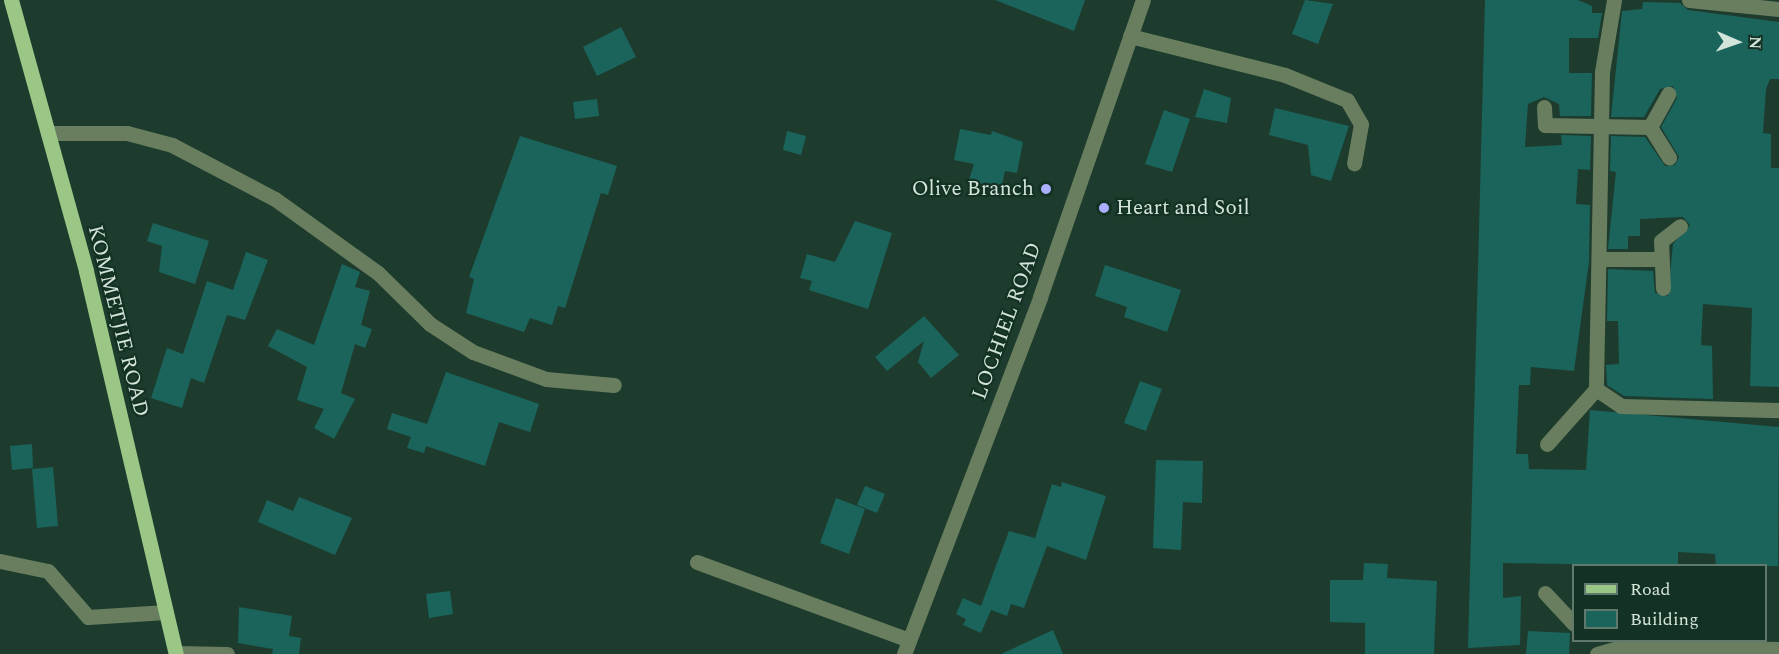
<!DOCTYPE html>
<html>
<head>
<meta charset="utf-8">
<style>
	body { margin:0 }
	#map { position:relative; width:1779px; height:654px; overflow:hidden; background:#1e3c2d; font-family:Spectral,serif }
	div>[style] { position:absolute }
	.building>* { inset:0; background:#1a645c }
	.minor>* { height:15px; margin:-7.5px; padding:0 7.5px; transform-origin:7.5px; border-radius:7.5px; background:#687e5f }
	.major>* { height:15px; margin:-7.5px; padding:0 7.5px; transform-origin:7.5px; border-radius:7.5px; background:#9ac786 }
	.dots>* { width:16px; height:16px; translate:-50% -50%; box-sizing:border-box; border:3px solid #133223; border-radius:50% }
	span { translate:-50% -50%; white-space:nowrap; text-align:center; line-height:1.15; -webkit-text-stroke:4.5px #133223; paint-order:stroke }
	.poi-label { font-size:21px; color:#d3e4da }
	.right { translate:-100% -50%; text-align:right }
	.left { translate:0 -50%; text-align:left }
	.street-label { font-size:21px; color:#d3e4da }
	.legend { position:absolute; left:1572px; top:564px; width:195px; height:78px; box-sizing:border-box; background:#133223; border:2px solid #60796c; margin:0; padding:8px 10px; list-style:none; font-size:18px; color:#d3e4da }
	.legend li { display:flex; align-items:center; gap:12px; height:30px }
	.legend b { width:30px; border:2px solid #60796c }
	.north { position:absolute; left:1707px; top:12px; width:60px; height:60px; -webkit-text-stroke:4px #133223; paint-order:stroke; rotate:92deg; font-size:16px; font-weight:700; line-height:24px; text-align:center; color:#d3e4da }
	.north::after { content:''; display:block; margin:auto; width:21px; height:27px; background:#d3e4da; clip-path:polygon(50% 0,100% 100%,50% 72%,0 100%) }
</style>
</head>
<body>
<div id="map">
	<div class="building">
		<i style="clip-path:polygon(995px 0,1085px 0,1074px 31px)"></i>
		<i style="clip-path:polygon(1305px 0,1333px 4px,1318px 44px,1292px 34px)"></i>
		<i style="clip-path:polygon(1485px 0,1578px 0,1592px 6px,1592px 13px,1602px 13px,1598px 38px,1569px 38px,1569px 73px,1592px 73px,1591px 116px,1560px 116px,1559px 104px,1544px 97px,1528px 104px,1525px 147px,1562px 145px,1561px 135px,1591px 136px,1590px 170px,1578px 169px,1576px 204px,1590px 205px,1589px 262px,1574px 371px,1531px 367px,1530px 385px,1519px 385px,1516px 454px,1528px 454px,1529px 469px,1586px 470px,1590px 410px,1779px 427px,1778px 566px,1716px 566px,1715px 554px,1678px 552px,1678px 566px,1503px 563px,1503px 598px,1521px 596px,1520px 645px,1468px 648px)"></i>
		<i style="clip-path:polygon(1643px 2px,1680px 3px,1688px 10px,1779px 22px,1779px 79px,1770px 79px,1766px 89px,1763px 133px,1771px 134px,1771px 168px,1779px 168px,1779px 387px,1750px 386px,1752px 308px,1703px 304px,1701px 345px,1712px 346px,1713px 399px,1624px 396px,1607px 385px,1606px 365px,1619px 364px,1618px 321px,1607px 321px,1608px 269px,1653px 271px,1655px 293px,1668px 296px,1673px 244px,1690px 225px,1683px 217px,1640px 219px,1640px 236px,1628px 236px,1628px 249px,1608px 249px,1616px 172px,1610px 171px,1611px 136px,1645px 137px,1665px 166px,1675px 165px,1679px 157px,1661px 127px,1677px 98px,1673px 86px,1660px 89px,1644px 117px,1611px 117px,1622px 11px,1642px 9px)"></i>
		<i style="clip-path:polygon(621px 27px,636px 57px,597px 76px,583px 47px)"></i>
		<i style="clip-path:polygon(1204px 89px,1231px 98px,1227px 123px,1195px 117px)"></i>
		<i style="clip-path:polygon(597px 99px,599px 116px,575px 119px,573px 102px)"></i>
		<i style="clip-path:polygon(1275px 108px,1349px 126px,1331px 181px,1311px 175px,1308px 145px,1269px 135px)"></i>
		<i style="clip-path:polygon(1164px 110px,1190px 119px,1172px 172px,1145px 164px)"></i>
		<i style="clip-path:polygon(960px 129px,991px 135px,992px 131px,1023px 142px,1017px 173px,1005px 171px,1001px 189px,968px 183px,974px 164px,954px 160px)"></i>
		<i style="clip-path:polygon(787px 131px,806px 136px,801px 155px,783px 150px)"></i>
		<i style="clip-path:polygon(520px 136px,617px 166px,608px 195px,601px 193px,565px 308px,558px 306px,552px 325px,530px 318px,524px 332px,466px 313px,474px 279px,469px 277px)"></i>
		<i style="clip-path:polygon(855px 221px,892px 233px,868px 309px,809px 290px,812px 281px,800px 278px,807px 254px,835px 262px)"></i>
		<i style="clip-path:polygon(153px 223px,209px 241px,195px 284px,159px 272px,162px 246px,147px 241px)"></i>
		<i style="clip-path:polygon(246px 252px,268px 260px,245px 320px,227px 315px,204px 383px,191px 378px,182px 408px,151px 398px,167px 348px,183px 354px,207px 281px,233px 290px)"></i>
		<i style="clip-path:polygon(342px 264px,360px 272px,355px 287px,370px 291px,361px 325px,372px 329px,365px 348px,355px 344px,341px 393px,355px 399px,334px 439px,314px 428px,324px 409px,297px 400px,307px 367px,268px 346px,277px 329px,314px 345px)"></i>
		<i style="clip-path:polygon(1105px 265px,1181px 290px,1167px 332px,1124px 317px,1127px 307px,1095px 296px)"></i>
		<i style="clip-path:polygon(924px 316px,959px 355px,931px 378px,918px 362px,924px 341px,887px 371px,875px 357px)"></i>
		<i style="clip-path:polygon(446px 372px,539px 404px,530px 432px,499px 422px,485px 466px,426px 446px,424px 453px,407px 448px,411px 437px,387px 429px,392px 413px,427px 424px)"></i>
		<i style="clip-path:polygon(1140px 381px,1162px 389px,1146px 431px,1124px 423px)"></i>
		<i style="clip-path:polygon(32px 444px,33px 468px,12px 470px,10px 446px)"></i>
		<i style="clip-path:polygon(1156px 460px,1203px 461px,1202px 503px,1183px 502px,1181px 550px,1153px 548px)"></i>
		<i style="clip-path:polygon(53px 467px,58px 526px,37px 528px,32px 469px)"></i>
		<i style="clip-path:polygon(1062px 482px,1106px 496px,1086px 560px,1047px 546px,1024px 608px,1011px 604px,1007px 616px,986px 608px,991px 610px,981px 633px,963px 625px,966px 619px,956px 614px,963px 598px,981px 606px,1009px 531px,1035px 538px,1052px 484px,1061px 487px)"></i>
		<i style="clip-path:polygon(865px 486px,885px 494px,877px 513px,857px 505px)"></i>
		<i style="clip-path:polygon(299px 497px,352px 518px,335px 555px,258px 522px,267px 500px,293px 511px)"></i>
		<i style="clip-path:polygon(836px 498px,865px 509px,849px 554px,820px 543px)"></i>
		<i style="clip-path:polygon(1364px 563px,1388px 564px,1387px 578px,1437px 581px,1434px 654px,1365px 654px,1365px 623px,1330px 622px,1330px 580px,1363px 580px)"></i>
		<i style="clip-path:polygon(450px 591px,453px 614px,429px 618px,426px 594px)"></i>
		<i style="clip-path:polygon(239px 607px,292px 616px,289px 636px,301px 638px,299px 654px,272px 654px,273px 649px,238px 643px)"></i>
		<i style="clip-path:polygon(1053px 630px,1063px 654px,1001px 654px)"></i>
		<i style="clip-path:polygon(1528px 631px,1570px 633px,1569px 654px,1526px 654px)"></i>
	</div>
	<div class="minor">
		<i style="left:1614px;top:0;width:73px;rotate:99.5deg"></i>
		<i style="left:1602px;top:72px;width:317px;rotate:91.1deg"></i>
		<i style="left:1596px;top:389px;width:30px;rotate:34deg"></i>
		<i style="left:1621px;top:406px;width:158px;rotate:1.5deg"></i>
		<i style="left:1689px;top:0;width:90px;rotate:5.7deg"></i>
		<i style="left:1130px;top:36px;width:160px;rotate:14.1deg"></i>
		<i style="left:1285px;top:75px;width:67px;rotate:22deg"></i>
		<i style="left:1347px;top:100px;width:28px;rotate:60deg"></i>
		<i style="left:1361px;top:124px;width:40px;rotate:100deg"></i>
		<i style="left:1544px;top:107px;width:18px;rotate:87deg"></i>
		<i style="left:1545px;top:125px;width:105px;rotate:1.1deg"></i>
		<i style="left:1650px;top:127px;width:38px;rotate:-61deg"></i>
		<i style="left:1650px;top:127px;width:36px;rotate:58deg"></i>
		<i style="left:48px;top:133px;width:79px"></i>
		<i style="left:127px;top:133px;width:47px;rotate:14.9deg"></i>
		<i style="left:172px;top:145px;width:116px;rotate:27.7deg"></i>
		<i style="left:275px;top:199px;width:127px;rotate:35.7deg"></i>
		<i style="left:378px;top:273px;width:73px;rotate:44.4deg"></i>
		<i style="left:430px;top:324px;width:51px;rotate:33.1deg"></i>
		<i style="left:473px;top:352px;width:78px;rotate:20.3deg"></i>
		<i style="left:546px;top:379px;width:68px;rotate:5deg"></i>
		<i style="left:1599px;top:259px;width:61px"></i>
		<i style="left:1663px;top:288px;width:47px;rotate:-92.4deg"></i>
		<i style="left:1661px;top:241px;width:24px;rotate:-38deg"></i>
		<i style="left:1547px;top:444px;width:74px;rotate:-48.3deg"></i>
		<i style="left:0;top:561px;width:49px;rotate:11.8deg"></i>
		<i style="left:48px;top:571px;width:61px;rotate:49deg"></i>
		<i style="left:88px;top:617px;width:78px;rotate:-3.7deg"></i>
		<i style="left:697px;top:562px;width:226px;rotate:20.2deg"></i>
		<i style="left:1545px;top:593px;width:42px;rotate:46.9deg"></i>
		<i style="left:176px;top:653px;width:51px;rotate:1.1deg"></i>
		<i style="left:904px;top:654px;width:382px;rotate:-69.1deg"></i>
		<i style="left:1040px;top:297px;width:314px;rotate:-70.9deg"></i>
		<i style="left:1597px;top:654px;width:26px;rotate:-16deg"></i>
		<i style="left:1622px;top:647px;width:157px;rotate:0.7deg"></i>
	</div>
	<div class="major">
		<i style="left:11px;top:0;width:281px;rotate:74.5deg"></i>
		<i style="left:86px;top:271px;width:393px;rotate:76.8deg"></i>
	</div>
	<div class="dots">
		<i style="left:1046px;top:189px;background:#acaffb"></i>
		<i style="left:1104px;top:208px;background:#acaffb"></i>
	</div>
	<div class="poi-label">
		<span class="right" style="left:1034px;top:189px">Olive Branch</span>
		<span class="left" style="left:1116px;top:208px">Heart and Soil</span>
	</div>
	<div class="street-label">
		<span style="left:118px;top:321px;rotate:76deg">KOMMETJIE ROAD</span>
		<span style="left:1007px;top:321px;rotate:-70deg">LOCHIEL ROAD</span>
	</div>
	<ul class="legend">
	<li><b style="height:8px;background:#9ac786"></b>Road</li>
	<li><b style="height:16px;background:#1a645c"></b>Building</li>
	</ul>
	<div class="north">N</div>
</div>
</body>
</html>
